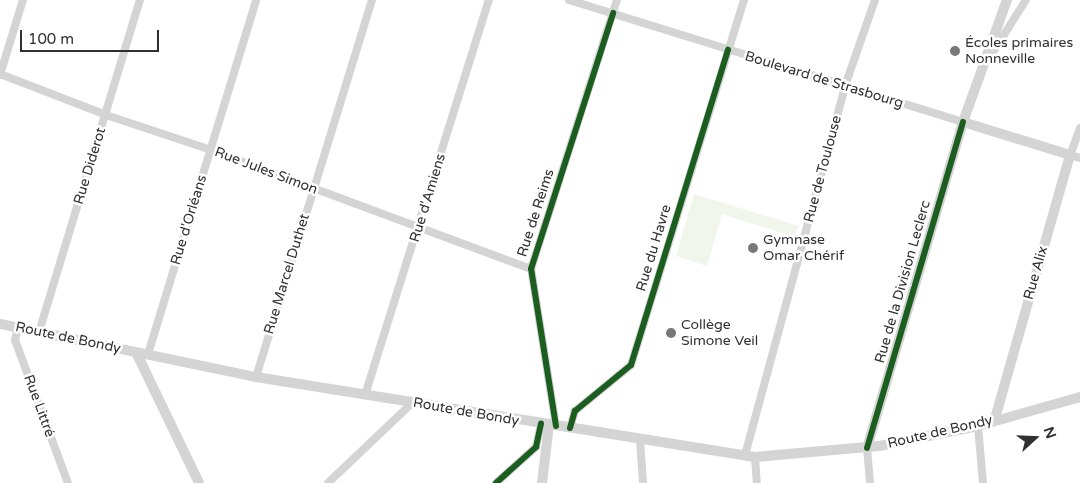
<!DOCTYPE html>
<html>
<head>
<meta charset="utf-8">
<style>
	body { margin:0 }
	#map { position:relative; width:1080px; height:483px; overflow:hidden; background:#fff; font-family:"Varela Round",sans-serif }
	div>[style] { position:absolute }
	.green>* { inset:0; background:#f1f6ec }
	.minor>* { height:8px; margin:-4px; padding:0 4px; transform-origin:4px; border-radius:4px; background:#d4d4d4 }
	.tertiary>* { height:10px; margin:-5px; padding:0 5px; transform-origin:5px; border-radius:5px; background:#d4d4d4 }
	.cycleway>* { height:6px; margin:-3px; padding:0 3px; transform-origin:3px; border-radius:3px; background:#1b5e20 }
	.dots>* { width:14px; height:14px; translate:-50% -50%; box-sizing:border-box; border:2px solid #fff; border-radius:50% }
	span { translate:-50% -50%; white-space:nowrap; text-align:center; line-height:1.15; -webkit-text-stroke:5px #fff; paint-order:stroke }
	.poi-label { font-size:14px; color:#303030 }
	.left { translate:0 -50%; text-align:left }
	.street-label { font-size:14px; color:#303030 }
	.north { position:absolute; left:1010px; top:413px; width:50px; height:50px; -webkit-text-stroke:4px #fff; paint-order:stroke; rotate:70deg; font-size:14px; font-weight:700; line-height:20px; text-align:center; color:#303030 }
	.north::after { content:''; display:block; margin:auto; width:18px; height:22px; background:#303030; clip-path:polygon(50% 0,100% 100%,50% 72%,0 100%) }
	.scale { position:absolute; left:20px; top:30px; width:139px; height:22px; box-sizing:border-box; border:2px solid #303030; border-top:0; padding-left:6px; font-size:15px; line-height:18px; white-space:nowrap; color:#303030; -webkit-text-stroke:4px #fff; paint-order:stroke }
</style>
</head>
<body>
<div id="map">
	<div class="green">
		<i style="clip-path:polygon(694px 194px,799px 226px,794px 237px,722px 214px,707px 266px,676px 256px)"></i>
	</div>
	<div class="minor">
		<i style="left:569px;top:0;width:412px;rotate:17.2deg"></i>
		<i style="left:988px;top:60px;width:71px;rotate:-57.7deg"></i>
		<i style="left:0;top:74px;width:114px;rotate:21.1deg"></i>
		<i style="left:106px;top:115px;width:111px;rotate:18.4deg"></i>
		<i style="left:211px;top:150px;width:341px;rotate:20.4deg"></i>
		<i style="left:0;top:75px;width:78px;rotate:-73deg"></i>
		<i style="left:1080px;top:128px;width:29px;rotate:110deg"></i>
		<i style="left:1070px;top:155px;width:10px;rotate:17deg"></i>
		<i style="left:18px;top:328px;width:12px;rotate:104deg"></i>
		<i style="left:15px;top:340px;width:153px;rotate:69.7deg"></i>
		<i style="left:39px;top:332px;width:347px;rotate:-73.1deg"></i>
		<i style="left:148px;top:354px;width:370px;rotate:-73deg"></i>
		<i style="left:256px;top:377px;width:394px;rotate:-72.9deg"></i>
		<i style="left:365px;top:395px;width:414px;rotate:-72.6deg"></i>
		<i style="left:556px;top:426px;width:159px;rotate:-99deg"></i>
		<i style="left:531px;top:269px;width:282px;rotate:-72.3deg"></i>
		<i style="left:978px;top:426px;width:57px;rotate:85deg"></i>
		<i style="left:570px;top:428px;width:18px;rotate:-74deg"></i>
		<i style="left:575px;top:411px;width:72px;rotate:-39.4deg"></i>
		<i style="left:631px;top:365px;width:382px;rotate:-72.8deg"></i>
		<i style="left:640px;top:440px;width:43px;rotate:86deg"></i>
		<i style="left:867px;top:448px;width:35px;rotate:85deg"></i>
		<i style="left:745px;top:455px;width:382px;rotate:-74.8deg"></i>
		<i style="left:845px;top:86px;width:91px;rotate:-70.8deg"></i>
		<i style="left:755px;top:457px;width:26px;rotate:86deg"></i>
		<i style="left:328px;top:483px;width:117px;rotate:-43.6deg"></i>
		<i style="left:496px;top:483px;width:54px;rotate:-42deg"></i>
		<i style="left:536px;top:447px;width:24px;rotate:-78deg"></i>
	</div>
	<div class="tertiary">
		<i style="left:963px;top:122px;width:112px;rotate:17.1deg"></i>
		<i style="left:1070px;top:155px;width:274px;rotate:105.9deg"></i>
		<i style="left:0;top:324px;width:261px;rotate:11.7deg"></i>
		<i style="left:256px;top:377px;width:505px;rotate:9.11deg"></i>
		<i style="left:755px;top:457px;width:124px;rotate:-5.1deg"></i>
		<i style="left:879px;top:446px;width:101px;rotate:-11.4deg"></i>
		<i style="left:978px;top:426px;width:106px;rotate:-15.9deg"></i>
		<i style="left:136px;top:352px;width:145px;rotate:64.3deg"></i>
		<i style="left:867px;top:448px;width:340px;rotate:-73.6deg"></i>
		<i style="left:963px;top:122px;width:130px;rotate:-70.2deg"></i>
		<i style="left:542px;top:483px;width:58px;rotate:-83.1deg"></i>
	</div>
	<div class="cycleway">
		<i style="left:556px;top:426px;width:159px;rotate:-99deg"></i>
		<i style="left:531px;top:269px;width:269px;rotate:-72.2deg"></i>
		<i style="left:570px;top:428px;width:18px;rotate:-74deg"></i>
		<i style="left:575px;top:411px;width:72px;rotate:-39.4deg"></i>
		<i style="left:631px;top:365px;width:330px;rotate:-72.9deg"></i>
		<i style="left:867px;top:448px;width:340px;rotate:-73.6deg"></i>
		<i style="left:496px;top:483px;width:54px;rotate:-42deg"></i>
		<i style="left:536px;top:447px;width:24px;rotate:-78deg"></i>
	</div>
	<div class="dots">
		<i style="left:955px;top:51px;background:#787878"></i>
		<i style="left:753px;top:248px;background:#787878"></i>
		<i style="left:671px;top:333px;background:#787878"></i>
	</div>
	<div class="poi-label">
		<span class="left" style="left:965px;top:51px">Écoles primaires<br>Nonneville</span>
		<span class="left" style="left:763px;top:248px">Gymnase<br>Omar Chérif</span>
		<span class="left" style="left:681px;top:333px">Collège<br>Simone Veil</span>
	</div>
	<div class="street-label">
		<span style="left:824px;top:80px;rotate:17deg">Boulevard de Strasbourg</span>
		<span style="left:90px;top:166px;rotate:-73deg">Rue Diderot</span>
		<span style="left:823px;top:169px;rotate:-75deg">Rue de Toulouse</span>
		<span style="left:266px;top:171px;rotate:21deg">Rue Jules Simon</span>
		<span style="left:428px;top:198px;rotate:-73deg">Rue d'Amiens</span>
		<span style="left:536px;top:213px;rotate:-72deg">Rue de Reims</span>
		<span style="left:189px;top:220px;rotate:-73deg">Rue d'Orléans</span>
		<span style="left:654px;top:248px;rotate:-73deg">Rue du Havre</span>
		<span style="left:1036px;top:273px;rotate:-74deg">Rue Alix</span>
		<span style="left:287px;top:274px;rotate:-73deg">Rue Marcel Duthet</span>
		<span style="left:903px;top:282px;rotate:-74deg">Rue de la Division Leclerc</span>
		<span style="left:68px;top:338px;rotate:12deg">Route de Bondy</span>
		<span style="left:39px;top:406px;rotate:70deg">Rue Littré</span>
		<span style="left:466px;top:412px;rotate:10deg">Route de Bondy</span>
		<span style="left:940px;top:432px;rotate:-13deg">Route de Bondy</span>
	</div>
	<div class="north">N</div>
	<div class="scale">100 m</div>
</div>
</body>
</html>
